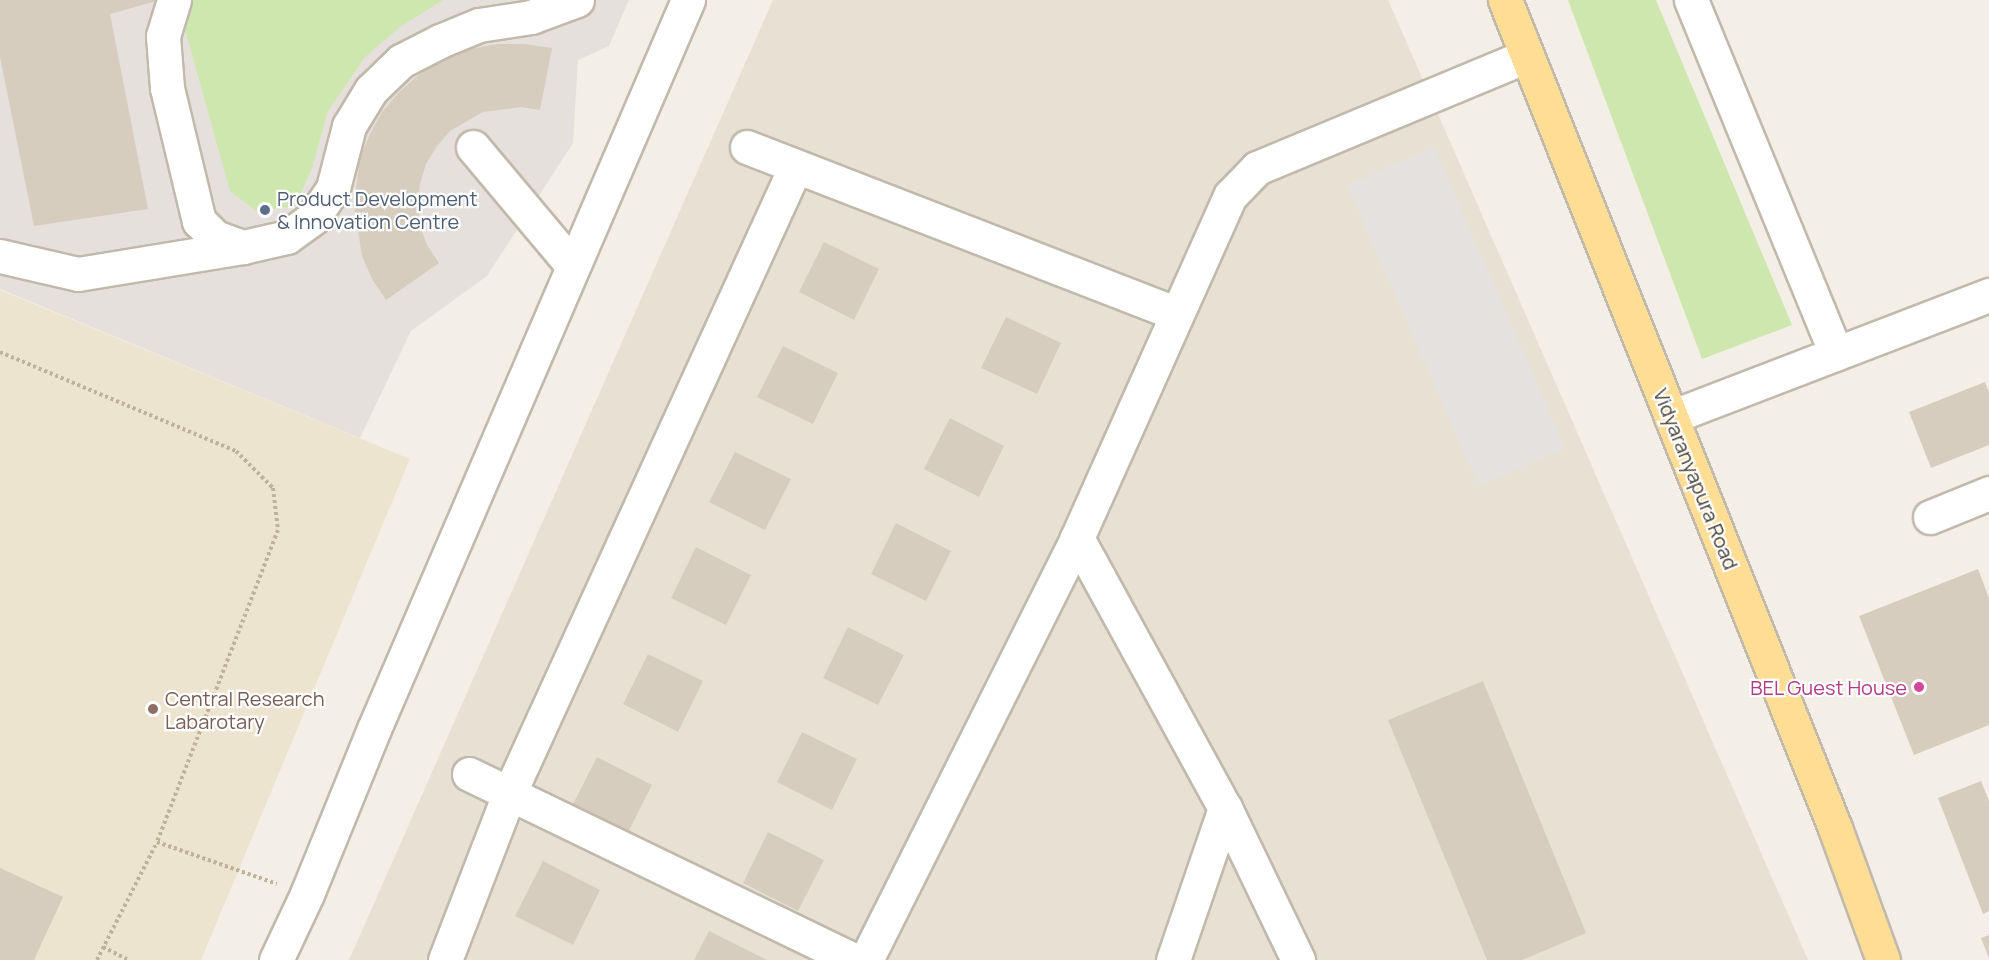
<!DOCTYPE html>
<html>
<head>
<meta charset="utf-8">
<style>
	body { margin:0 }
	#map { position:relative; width:1989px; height:960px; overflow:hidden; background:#f3efe6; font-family:Manrope,sans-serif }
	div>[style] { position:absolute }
	.residential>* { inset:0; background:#e7e1d4 }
	.industrial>* { inset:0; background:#e5e0db }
	.education>* { inset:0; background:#ece4cf }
	.green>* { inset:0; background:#cee7ae }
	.parking>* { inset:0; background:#e4e1de }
	.building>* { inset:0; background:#d7cdbe }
	.path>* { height:4px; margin-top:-2px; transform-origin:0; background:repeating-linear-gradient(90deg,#c0b29a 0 3px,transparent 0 6px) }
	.roads { filter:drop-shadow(2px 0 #c1b9ab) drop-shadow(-2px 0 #c1b9ab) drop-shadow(0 2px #c1b9ab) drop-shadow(0 -2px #c1b9ab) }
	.minor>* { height:33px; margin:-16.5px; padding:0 16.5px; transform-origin:16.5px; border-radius:16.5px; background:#fff }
	.major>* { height:33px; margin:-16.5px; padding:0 16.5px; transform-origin:16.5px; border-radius:16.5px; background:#fede94 }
	.dots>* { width:16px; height:16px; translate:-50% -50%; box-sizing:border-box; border:3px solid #fff; border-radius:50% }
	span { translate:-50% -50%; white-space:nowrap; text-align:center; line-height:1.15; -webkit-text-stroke:4.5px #fff; paint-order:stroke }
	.service-label { font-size:20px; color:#4e5e75 }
	.left { translate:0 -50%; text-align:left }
	.street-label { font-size:20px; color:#453f35 }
	.hotel-label { font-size:20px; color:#b23c85 }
	.right { translate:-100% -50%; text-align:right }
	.education-label { font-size:20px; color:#785e54 }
</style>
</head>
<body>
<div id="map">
	<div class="residential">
		<i style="clip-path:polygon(773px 0,1388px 0,1808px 960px,349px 960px)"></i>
	</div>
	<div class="industrial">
		<i style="clip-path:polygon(0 0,629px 0,609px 46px,578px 60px,573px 143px,487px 276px,411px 331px,360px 438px,0 289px)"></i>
	</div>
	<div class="education">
		<i style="clip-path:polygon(0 290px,410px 459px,201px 960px,0 960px)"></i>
	</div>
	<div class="green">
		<i style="clip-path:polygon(186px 0,443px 0,400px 27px,365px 57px,328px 111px,312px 168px,295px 206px,256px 211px,230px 191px,181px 15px)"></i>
		<i style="clip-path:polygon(1568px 0,1656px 0,1792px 325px,1702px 359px)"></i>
	</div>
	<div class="parking">
		<i style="clip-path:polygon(1434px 147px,1565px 448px,1479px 486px,1347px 185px)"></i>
	</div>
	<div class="building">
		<i style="clip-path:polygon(0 0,160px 0,110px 14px,148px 209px,34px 226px,0 57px)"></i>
		<i style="clip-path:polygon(498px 44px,525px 44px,552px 48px,540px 110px,521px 107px,483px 112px,450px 131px,437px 146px,426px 164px,420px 184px,418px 205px,420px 226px,427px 245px,439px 263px,386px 300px,372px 279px,362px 256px,354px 206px,360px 157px,370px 134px,382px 112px,400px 91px,421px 73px,445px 59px,470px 49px)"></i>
		<i style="clip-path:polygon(824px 242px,879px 269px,854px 320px,799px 292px)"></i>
		<i style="clip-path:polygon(1006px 317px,1061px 343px,1037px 394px,981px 368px)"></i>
		<i style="clip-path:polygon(783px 346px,838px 373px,813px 424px,757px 397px)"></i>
		<i style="clip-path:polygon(1985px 382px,1989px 392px,1989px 445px,1931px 468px,1909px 412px)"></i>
		<i style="clip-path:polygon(950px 418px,1004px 446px,979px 497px,924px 469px)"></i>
		<i style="clip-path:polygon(735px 452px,791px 479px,765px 530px,709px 502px)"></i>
		<i style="clip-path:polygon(896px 523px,951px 551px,926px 601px,871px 574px)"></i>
		<i style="clip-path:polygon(696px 547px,751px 575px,726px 625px,671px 598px)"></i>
		<i style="clip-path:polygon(1978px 569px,1989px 598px,1989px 725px,1914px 755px,1859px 616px)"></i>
		<i style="clip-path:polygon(848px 627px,904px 655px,878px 705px,823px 678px)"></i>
		<i style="clip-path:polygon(648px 654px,703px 681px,678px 732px,623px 704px)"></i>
		<i style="clip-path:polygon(1483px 681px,1586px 933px,1522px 960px,1487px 960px,1388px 720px)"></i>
		<i style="clip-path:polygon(802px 732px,857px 759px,832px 810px,777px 782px)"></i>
		<i style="clip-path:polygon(597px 757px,652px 785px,626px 836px,571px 808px)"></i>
		<i style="clip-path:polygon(1981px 781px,1989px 801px,1989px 911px,1983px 914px,1938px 798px)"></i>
		<i style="clip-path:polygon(768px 832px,824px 860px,798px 911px,743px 883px)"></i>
		<i style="clip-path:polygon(543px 861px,600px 890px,573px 945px,515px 916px)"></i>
		<i style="clip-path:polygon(0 868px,63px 897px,34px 960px,0 960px)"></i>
		<i style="clip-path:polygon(709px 931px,767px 960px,694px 960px)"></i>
		<i style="clip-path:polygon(1989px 935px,1989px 958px,1981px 938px)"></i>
	</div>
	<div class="path">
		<i style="left:0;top:352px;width:256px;rotate:22.8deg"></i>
		<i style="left:236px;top:451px;width:52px;rotate:45deg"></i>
		<i style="left:273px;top:488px;width:42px;rotate:83.2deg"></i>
		<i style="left:278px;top:530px;width:335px;rotate:111.2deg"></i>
		<i style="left:103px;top:947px;width:29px;rotate:27deg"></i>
		<i style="left:97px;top:960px;width:132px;rotate:-63deg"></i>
		<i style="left:157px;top:842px;width:127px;rotate:19.3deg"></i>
	</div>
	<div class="roads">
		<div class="minor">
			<i style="left:174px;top:0;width:38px;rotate:107deg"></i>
			<i style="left:163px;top:36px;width:52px;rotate:85.6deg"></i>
			<i style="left:167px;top:88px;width:137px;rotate:76.5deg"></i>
			<i style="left:199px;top:221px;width:23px;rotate:45deg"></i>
			<i style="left:215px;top:237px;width:30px;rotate:20deg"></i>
			<i style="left:243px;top:247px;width:45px;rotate:-12.8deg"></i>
			<i style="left:287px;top:237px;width:32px;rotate:-36deg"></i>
			<i style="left:313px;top:218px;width:36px;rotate:-56deg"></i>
			<i style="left:333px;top:188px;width:64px;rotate:-75.5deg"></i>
			<i style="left:349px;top:126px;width:42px;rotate:-58.6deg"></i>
			<i style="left:371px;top:90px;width:42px;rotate:-44deg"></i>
			<i style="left:401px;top:61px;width:44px;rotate:-27.1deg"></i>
			<i style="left:440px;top:41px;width:42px;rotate:-22.3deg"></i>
			<i style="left:479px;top:25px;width:53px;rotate:-8.7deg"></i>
			<i style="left:531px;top:17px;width:49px;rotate:-20.3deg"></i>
			<i style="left:1691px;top:0;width:382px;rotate:67.7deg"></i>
			<i style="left:473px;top:147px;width:154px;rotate:50deg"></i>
			<i style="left:747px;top:147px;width:460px;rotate:21.2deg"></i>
			<i style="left:0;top:256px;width:80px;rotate:13deg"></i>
			<i style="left:78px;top:274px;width:167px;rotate:-9.3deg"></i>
			<i style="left:1671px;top:417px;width:341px;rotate:-21deg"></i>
			<i style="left:1930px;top:517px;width:64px;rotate:-22.1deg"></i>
			<i style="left:1077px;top:538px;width:308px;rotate:61.3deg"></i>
			<i style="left:1225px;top:808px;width:169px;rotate:64.3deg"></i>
			<i style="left:469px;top:774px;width:428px;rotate:25.8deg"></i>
			<i style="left:276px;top:960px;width:73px;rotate:-64.8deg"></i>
			<i style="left:307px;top:894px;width:178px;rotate:-67.9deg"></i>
			<i style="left:374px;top:729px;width:794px;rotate:-66.7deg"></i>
			<i style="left:445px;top:960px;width:178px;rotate:-68.9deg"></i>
			<i style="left:509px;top:794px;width:688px;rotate:-65.45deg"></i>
			<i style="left:866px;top:960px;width:472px;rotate:-63.4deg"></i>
			<i style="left:1077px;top:538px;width:375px;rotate:-65.9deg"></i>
			<i style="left:1230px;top:196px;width:39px;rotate:-46deg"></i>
			<i style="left:1257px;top:168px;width:291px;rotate:-22.6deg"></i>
			<i style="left:1173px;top:960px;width:161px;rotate:-71.1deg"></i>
		</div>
		<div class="major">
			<i style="left:1505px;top:0;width:891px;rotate:68.27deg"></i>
			<i style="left:1835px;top:828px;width:140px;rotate:70deg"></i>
		</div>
	</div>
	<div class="dots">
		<i style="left:265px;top:210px;background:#5c6f8a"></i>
		<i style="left:1919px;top:687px;background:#d1479c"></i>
		<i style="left:153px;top:709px;background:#8d6e63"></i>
	</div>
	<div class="service-label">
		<span class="left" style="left:277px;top:210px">Product Development<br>&amp; Innovation Centre</span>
	</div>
	<div class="street-label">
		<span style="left:1696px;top:479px;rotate:68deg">Vidyaranyapura Road</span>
	</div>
	<div class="hotel-label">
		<span class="right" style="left:1907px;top:687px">BEL Guest House</span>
	</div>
	<div class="education-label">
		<span class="left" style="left:165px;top:710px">Central Research<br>Labarotary</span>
	</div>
</div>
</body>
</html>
